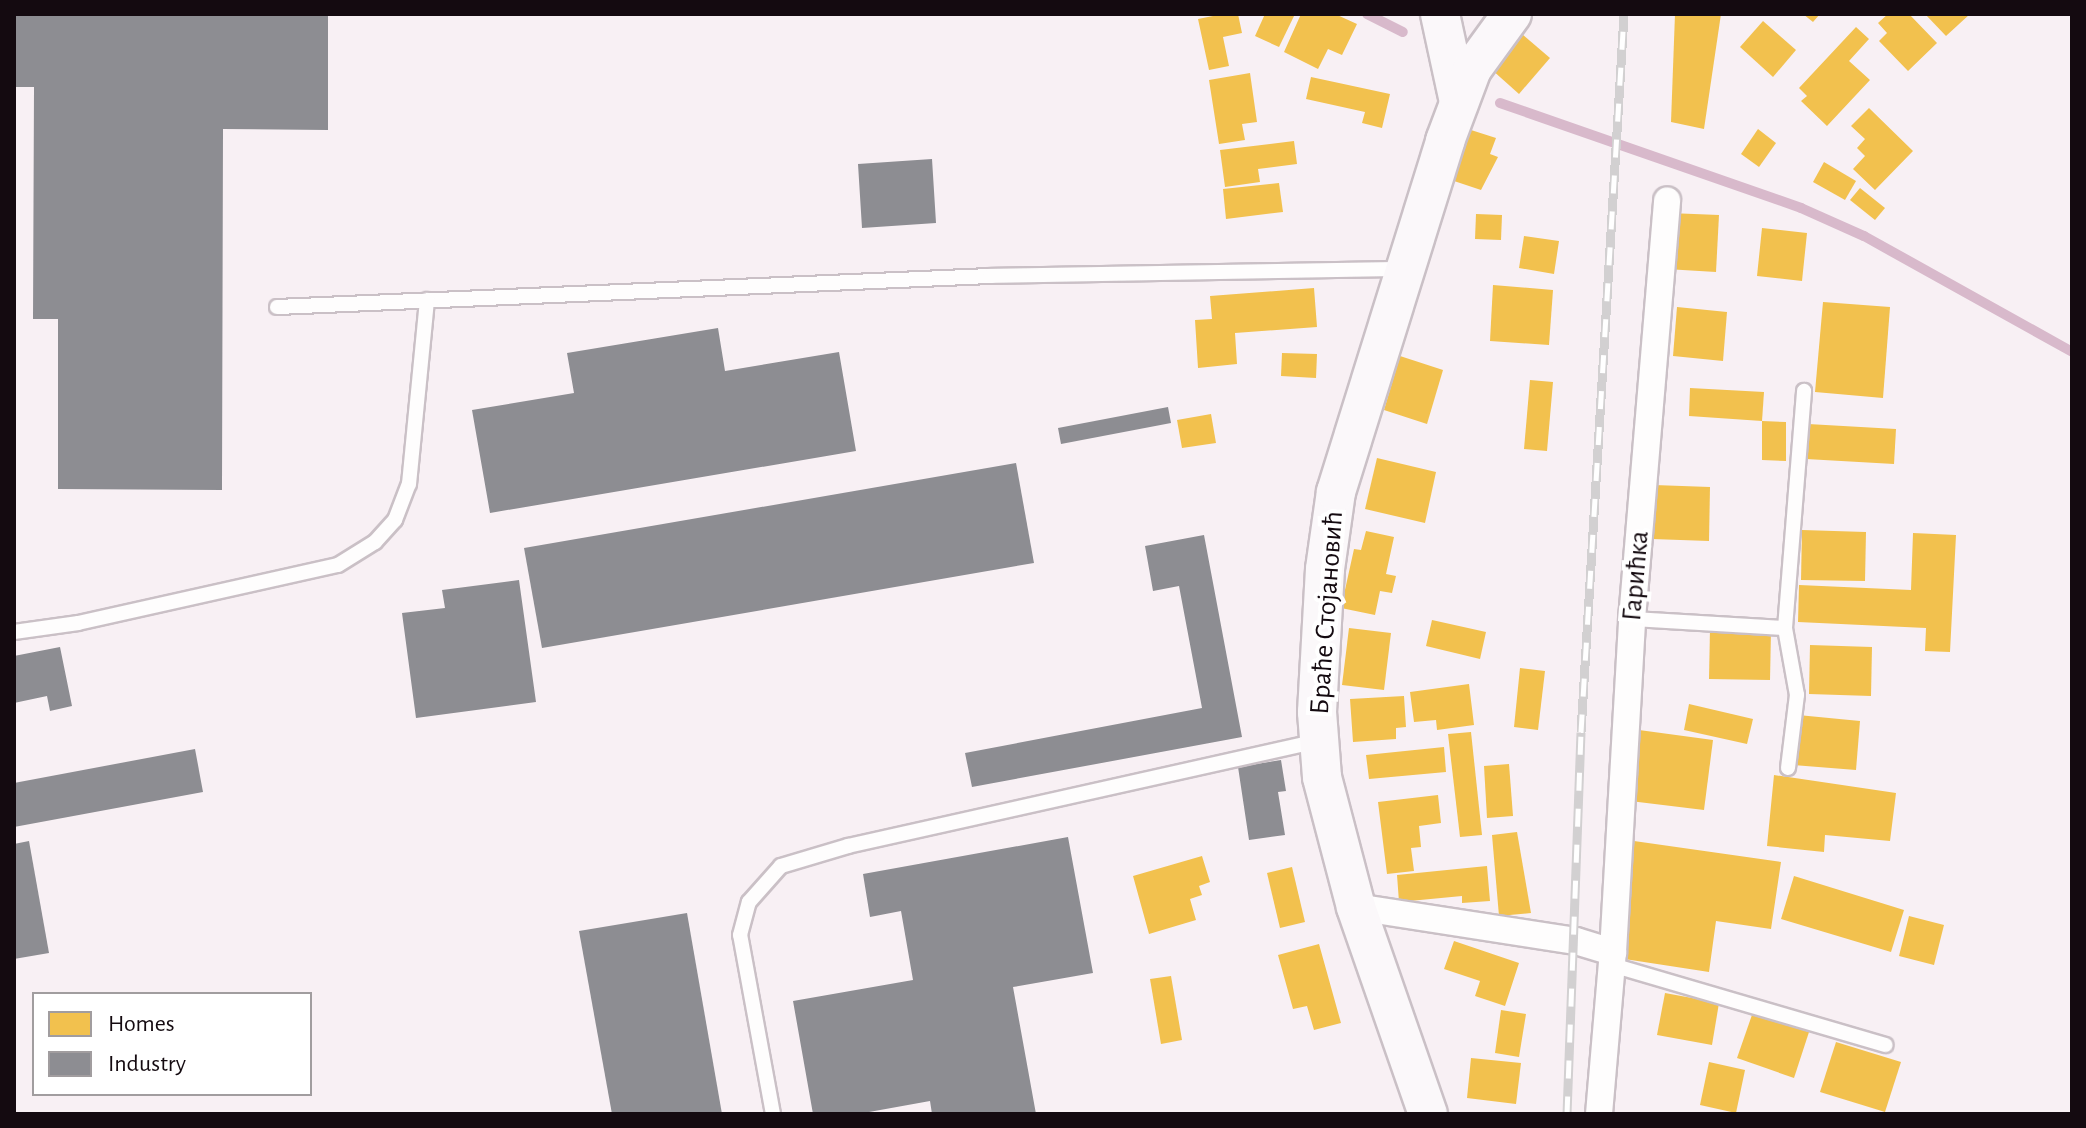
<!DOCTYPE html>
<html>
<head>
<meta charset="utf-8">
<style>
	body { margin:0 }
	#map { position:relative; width:2086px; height:1128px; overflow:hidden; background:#f8f0f4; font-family:"Alegreya Sans",sans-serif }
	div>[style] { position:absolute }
	.homes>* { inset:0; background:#f2c14e }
	.industry>* { inset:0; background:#8d8d92 }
	.stream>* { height:10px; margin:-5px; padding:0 5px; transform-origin:5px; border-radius:5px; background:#d8b9cb }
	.roads { filter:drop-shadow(2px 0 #cac0c6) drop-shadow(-2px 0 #cac0c6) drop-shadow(0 2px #cac0c6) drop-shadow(0 -2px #cac0c6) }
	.service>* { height:14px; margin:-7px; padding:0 7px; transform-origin:7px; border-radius:7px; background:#fefdfd }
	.minor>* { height:26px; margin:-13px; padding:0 13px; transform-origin:13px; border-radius:13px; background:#fefdfd }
	.secondary>* { height:38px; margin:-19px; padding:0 19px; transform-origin:19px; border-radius:19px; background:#fbf8fa }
	.rail>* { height:9px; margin-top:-4.5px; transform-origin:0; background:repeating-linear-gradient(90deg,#fff 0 18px,#d2d0d1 0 36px); box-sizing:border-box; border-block:2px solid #d2d0d1 }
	span { translate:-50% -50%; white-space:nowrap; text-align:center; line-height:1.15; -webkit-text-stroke:8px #fff; paint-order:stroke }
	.street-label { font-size:28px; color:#140a10 }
	.frame { position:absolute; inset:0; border:16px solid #140a10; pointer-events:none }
	.legend { position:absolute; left:32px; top:992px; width:280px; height:104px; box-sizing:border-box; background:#fff; border:2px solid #a19d9f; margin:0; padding:10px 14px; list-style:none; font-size:24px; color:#140a10 }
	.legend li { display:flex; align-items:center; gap:16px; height:40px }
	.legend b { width:40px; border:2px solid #a19d9f }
</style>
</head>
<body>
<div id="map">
	<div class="homes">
		<i style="clip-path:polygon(1223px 14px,1238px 14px,1242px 33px,1223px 37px,1229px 66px,1209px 70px,1198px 19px)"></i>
		<i style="clip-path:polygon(1265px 14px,1295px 14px,1279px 47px,1255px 36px)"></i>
		<i style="clip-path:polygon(1301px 14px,1335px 14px,1357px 24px,1342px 55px,1328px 49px,1318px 69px,1284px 52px)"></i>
		<i style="clip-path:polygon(1675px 14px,1721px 14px,1704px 129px,1671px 122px)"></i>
		<i style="clip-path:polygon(1803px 14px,1820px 14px,1813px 22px)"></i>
		<i style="clip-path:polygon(1888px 14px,1909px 14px,1937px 43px,1908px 71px,1879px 41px,1887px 33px,1878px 23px)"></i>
		<i style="clip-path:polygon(1925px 14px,1970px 14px,1946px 36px)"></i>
		<i style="clip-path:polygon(1763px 21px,1796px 50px,1773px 77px,1740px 47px)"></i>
		<i style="clip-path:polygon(1856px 27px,1869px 39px,1849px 61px,1870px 80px,1827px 126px,1801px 101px,1807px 96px,1799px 88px)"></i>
		<i style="clip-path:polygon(1522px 34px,1550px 58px,1519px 94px,1491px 69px)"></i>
		<i style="clip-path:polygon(1250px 73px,1257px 122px,1242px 124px,1245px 140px,1219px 144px,1209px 80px)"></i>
		<i style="clip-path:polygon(1311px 77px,1390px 94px,1382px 128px,1362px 123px,1365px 112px,1306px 99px)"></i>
		<i style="clip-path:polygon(1869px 108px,1913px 151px,1875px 190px,1853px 169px,1865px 156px,1857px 148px,1865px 139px,1851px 126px)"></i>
		<i style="clip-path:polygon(1758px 129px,1776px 143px,1759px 167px,1741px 154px)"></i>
		<i style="clip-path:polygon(1471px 130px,1496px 138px,1490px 154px,1498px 157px,1481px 190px,1454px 181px)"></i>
		<i style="clip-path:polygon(1294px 141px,1297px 164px,1258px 169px,1260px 182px,1225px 187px,1220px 150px)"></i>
		<i style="clip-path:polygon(1824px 162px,1856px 181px,1845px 200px,1813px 182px)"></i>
		<i style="clip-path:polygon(1279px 183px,1283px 212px,1226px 219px,1223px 189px)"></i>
		<i style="clip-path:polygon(1860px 188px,1885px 208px,1875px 220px,1850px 200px)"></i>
		<i style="clip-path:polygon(1669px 213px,1719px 215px,1716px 272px,1666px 269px)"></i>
		<i style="clip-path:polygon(1476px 214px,1502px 215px,1501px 240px,1475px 239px)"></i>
		<i style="clip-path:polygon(1762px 228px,1807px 233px,1802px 281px,1757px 276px)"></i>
		<i style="clip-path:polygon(1524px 236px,1559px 241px,1554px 274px,1519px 268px)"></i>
		<i style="clip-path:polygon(1493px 285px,1553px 290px,1549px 345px,1490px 341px)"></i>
		<i style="clip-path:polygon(1314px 288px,1317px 327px,1235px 333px,1237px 364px,1198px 368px,1195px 320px,1212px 319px,1210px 296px)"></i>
		<i style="clip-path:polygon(1823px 302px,1890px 307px,1883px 398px,1815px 392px)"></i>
		<i style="clip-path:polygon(1677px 307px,1727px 312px,1723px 361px,1673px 356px)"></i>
		<i style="clip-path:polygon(1282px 353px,1317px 354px,1316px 378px,1281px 376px)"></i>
		<i style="clip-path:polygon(1400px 356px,1443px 370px,1427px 424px,1384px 410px)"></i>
		<i style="clip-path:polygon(1530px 380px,1553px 382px,1547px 451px,1524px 449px)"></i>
		<i style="clip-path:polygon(1690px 388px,1764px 392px,1762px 421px,1689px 416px)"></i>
		<i style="clip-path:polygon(1211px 414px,1216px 443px,1182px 448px,1177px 420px)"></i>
		<i style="clip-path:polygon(1762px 421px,1786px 422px,1786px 461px,1762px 460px)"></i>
		<i style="clip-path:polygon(1808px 424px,1896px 429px,1894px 464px,1806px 459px)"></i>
		<i style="clip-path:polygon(1377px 458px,1436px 472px,1425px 523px,1365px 509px)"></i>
		<i style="clip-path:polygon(1654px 485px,1710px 487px,1709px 541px,1652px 539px)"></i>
		<i style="clip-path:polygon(1802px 530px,1866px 532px,1865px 581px,1801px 580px)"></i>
		<i style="clip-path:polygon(1366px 531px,1394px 537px,1386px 574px,1396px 576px,1392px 593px,1380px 591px,1375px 615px,1341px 608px,1354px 549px,1361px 550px)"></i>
		<i style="clip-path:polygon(1913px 533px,1956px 535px,1950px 652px,1925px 651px,1926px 628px,1798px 622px,1799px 585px,1911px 590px)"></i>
		<i style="clip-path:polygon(1432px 620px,1486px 632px,1480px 659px,1426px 646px)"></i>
		<i style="clip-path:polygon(1349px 628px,1391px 633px,1384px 690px,1342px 685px)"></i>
		<i style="clip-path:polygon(1710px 629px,1771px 631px,1770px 680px,1709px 679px)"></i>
		<i style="clip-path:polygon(1810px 645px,1872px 647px,1871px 696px,1809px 694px)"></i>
		<i style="clip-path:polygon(1520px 668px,1545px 671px,1538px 730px,1514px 727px)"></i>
		<i style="clip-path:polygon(1469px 684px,1474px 725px,1437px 730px,1436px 720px,1414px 722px,1410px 692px)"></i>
		<i style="clip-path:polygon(1404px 696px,1406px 727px,1396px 728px,1396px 739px,1353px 742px,1350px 699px)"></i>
		<i style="clip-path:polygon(1689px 704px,1753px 719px,1747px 744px,1684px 730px)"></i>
		<i style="clip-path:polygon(1798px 715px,1860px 721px,1856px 770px,1793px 765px)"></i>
		<i style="clip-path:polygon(1639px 730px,1713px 740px,1704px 810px,1630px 801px)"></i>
		<i style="clip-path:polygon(1471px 732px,1482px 835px,1460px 837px,1448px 734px)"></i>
		<i style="clip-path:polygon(1444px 747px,1446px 772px,1369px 779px,1366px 755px)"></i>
		<i style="clip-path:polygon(1509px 764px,1513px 816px,1487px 818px,1484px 766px)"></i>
		<i style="clip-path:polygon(1774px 775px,1896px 793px,1890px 841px,1825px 835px,1824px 852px,1767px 846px)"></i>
		<i style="clip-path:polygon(1438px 795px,1441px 823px,1419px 826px,1421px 847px,1411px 848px,1414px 871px,1387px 874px,1378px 802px)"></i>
		<i style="clip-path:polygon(1517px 832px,1531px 913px,1499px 916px,1492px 835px)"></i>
		<i style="clip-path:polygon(1634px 841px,1781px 862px,1771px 929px,1716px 921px,1709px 972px,1618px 958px)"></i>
		<i style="clip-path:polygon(1202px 856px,1210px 882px,1199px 886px,1202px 895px,1190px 899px,1196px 920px,1149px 934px,1133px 876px)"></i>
		<i style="clip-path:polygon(1487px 866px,1490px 901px,1462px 903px,1462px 896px,1399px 902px,1397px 875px)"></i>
		<i style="clip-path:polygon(1292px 867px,1305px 922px,1280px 928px,1267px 873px)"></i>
		<i style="clip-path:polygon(1794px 876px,1904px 910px,1891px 952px,1781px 919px)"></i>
		<i style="clip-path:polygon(1909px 916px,1944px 925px,1934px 965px,1899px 956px)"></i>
		<i style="clip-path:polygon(1454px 941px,1519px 963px,1505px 1006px,1475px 996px,1480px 981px,1444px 969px)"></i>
		<i style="clip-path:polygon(1319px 944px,1341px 1023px,1314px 1030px,1307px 1006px,1293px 1009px,1278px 955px)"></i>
		<i style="clip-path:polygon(1171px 976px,1182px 1040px,1161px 1044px,1150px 979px)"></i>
		<i style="clip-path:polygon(1665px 993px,1719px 1003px,1712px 1045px,1657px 1035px)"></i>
		<i style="clip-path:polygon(1501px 1010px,1526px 1014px,1519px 1057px,1495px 1053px)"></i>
		<i style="clip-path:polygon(1753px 1012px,1809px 1032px,1794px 1078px,1737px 1058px)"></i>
		<i style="clip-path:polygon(1836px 1042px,1901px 1062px,1885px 1112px,1820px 1092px)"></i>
		<i style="clip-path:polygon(1471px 1058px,1521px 1063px,1516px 1104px,1467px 1098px)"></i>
		<i style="clip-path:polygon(1709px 1062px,1745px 1070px,1736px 1113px,1700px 1105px)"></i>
	</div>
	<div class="industry">
		<i style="clip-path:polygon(14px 14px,328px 14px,328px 130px,223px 129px,222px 490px,58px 489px,58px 319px,33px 319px,34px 87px,14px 87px)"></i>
		<i style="clip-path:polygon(932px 159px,936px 223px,862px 228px,858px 164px)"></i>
		<i style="clip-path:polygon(718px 328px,725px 371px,839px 352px,856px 451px,490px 513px,472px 410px,574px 393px,567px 353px)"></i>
		<i style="clip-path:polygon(1168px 407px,1171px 423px,1061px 444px,1058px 428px)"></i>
		<i style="clip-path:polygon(1016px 463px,1034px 563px,542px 648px,524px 548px)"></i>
		<i style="clip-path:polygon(1204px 535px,1242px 737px,972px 787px,965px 753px,1202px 708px,1179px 586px,1153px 591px,1145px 546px)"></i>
		<i style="clip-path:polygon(519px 580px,536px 702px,416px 718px,402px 613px,445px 608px,442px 590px)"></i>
		<i style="clip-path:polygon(60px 647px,72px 706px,50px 711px,47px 696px,14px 703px,14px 656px)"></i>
		<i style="clip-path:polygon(195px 749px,203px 792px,14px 827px,14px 783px)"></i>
		<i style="clip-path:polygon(1281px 760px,1286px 791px,1278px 792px,1285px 835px,1249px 840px,1238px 767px)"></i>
		<i style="clip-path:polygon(1068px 837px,1093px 973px,1013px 987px,1036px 1114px,932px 1114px,930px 1101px,858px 1114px,813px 1114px,793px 1001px,913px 980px,901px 911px,870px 917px,863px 874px)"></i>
		<i style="clip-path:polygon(29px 841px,49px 953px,14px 959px,14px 844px)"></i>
		<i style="clip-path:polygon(687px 913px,722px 1114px,612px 1114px,579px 931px)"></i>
	</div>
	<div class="stream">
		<i style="left:1367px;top:14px;width:40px;rotate:26.6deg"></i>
		<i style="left:1500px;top:103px;width:319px;rotate:19.2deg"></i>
		<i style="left:1801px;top:208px;width:69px;rotate:24deg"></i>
		<i style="left:1864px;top:236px;width:238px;rotate:29.1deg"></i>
	</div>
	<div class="roads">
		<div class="service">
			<i style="left:277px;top:307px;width:715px;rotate:-2.49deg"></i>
			<i style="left:991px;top:276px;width:412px;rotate:-1deg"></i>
			<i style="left:1632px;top:619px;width:153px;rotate:3.4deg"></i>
			<i style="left:14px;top:632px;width:65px;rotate:-8deg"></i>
			<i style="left:78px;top:623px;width:266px;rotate:-12.6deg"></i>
			<i style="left:338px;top:565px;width:44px;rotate:-31.9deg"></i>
			<i style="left:375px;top:542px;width:30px;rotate:-48deg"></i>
			<i style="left:395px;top:520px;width:39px;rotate:-69deg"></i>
			<i style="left:409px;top:484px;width:185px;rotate:-84.4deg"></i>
			<i style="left:1788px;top:768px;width:74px;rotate:-83deg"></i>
			<i style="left:1797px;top:695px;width:68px;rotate:-100.2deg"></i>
			<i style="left:1785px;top:628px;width:238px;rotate:-85.4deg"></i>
			<i style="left:1612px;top:965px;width:285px;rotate:16.3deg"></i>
			<i style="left:773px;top:1114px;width:182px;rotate:-100.4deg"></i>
			<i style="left:740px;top:935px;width:34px;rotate:-75deg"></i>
			<i style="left:749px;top:902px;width:48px;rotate:-48.4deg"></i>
			<i style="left:781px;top:866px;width:70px;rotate:-16.6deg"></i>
			<i style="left:848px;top:846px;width:482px;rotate:-12.6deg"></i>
		</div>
		<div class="minor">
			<i style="left:1356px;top:907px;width:223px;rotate:8.8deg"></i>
			<i style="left:1576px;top:941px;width:39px;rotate:17deg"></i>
			<i style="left:1613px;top:952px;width:334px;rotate:-86.7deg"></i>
			<i style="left:1632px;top:619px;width:420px;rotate:-85.2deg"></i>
			<i style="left:1599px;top:1114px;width:163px;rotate:-85.1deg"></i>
		</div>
		<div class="secondary">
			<i style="left:1440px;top:14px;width:90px;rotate:77.8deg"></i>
			<i style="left:1428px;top:1114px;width:219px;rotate:-109.2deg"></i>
			<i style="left:1356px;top:907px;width:134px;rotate:-104.7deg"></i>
			<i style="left:1322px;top:777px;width:65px;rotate:-94.4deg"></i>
			<i style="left:1317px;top:712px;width:143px;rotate:-86.8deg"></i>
			<i style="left:1325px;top:569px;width:78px;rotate:-81.9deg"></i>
			<i style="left:1336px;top:492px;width:368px;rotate:-72.7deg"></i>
			<i style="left:1445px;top:141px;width:77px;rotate:-69.4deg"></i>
			<i style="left:1472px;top:69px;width:68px;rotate:-54deg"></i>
		</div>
	</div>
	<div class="rail">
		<i style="left:1567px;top:1114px;width:382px;rotate:-87.9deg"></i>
		<i style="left:1581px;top:732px;width:719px;rotate:-86.57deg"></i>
	</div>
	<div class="street-label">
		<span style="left:1636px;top:576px;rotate:-85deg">Гарићка</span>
		<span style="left:1327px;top:613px;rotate:-86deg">Браће Стојановић</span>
	</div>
	<div class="frame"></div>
	<ul class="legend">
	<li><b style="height:22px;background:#f2c14e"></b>Homes</li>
	<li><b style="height:22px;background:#8d8d92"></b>Industry</li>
	</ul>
</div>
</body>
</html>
